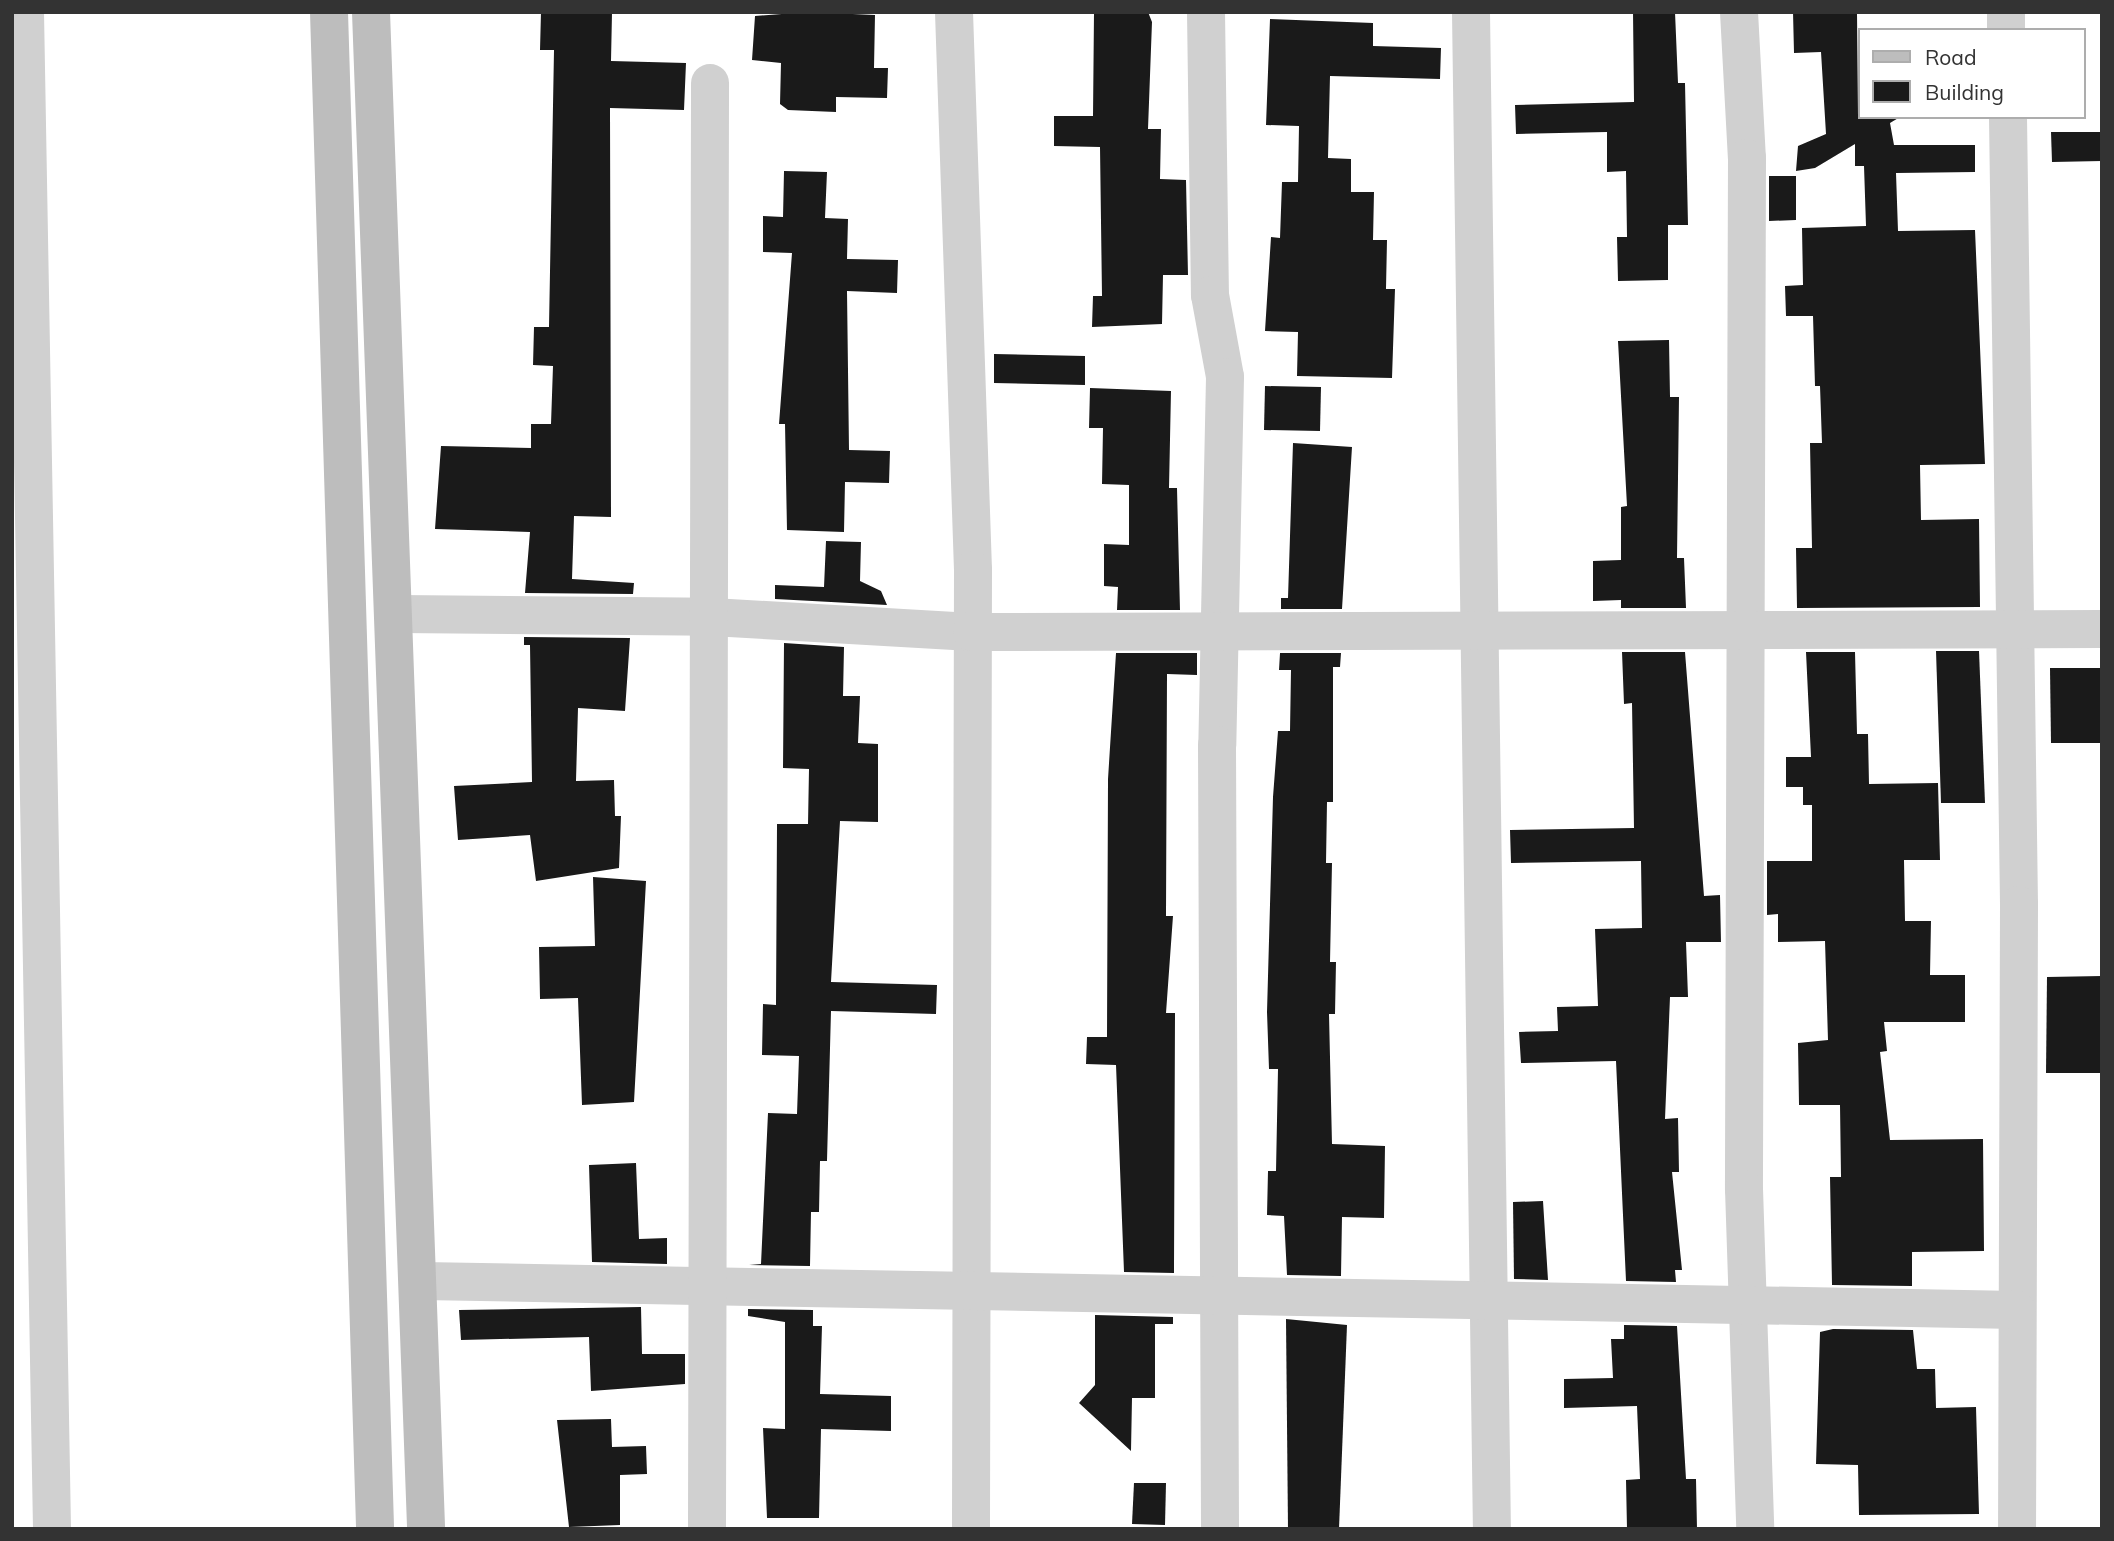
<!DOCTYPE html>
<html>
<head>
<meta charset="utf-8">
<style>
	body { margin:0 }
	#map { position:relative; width:2114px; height:1541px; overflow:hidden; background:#fff; font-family:Mulish,sans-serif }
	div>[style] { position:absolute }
	.building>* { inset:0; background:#1a1a1a }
	.street>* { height:38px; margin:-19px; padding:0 19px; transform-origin:19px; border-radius:19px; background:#d0d0d0 }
	.secondary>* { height:38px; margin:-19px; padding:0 19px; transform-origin:19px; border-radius:19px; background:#bdbdbd }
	span { translate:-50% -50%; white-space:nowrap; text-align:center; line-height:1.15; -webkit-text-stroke:7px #fff; paint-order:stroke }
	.frame { position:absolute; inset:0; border:14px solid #333; pointer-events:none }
	.legend { position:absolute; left:1858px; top:28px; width:228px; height:91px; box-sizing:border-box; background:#fff; border:2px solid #adadad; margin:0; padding:9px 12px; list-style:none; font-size:21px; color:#333 }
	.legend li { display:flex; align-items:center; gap:14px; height:35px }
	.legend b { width:35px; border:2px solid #adadad }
</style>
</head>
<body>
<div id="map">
	<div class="building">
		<i style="clip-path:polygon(541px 12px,612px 13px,611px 61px,686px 63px,684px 110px,610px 108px,611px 517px,574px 516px,572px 579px,634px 583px,633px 594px,525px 593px,530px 532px,435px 529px,441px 446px,531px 448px,531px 424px,551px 424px,553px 366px,533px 365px,534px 327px,549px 327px,554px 50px,540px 50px)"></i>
		<i style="clip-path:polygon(808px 12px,875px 15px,874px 68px,888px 68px,887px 98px,836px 97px,836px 112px,788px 110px,780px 104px,781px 63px,752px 60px,755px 16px)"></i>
		<i style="clip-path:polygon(1094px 12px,1148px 12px,1152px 22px,1148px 129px,1161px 129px,1160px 179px,1186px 180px,1188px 275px,1163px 275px,1162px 324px,1092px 327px,1093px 296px,1102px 296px,1100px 147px,1054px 146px,1054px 116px,1093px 116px)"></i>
		<i style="clip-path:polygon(1633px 12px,1675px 12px,1678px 83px,1685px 83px,1688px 225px,1668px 225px,1668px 280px,1618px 281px,1617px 237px,1627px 237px,1626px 171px,1607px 172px,1607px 132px,1516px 134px,1515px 105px,1634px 102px)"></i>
		<i style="clip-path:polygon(1793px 12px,1857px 12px,1858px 117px,1900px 117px,1890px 123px,1894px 145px,1975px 145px,1975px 172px,1896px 173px,1898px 231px,1975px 230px,1985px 464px,1920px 465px,1921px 520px,1979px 519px,1980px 607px,1797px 608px,1796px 548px,1812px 548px,1810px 443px,1822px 443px,1820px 386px,1815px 386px,1813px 316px,1786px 316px,1785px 286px,1803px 285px,1802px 228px,1866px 226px,1864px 166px,1855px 166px,1855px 144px,1815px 168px,1796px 171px,1798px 146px,1826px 134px,1821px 52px,1794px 53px)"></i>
		<i style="clip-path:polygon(1270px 19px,1373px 23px,1373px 46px,1441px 48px,1440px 79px,1330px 76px,1328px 158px,1351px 159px,1351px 192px,1374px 192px,1373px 240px,1387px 240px,1386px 289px,1395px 289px,1392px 378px,1297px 376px,1298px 332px,1265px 331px,1271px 237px,1280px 238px,1282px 182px,1298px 182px,1299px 126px,1266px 125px)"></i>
		<i style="clip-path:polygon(2051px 132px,2102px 132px,2102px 161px,2052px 162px)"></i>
		<i style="clip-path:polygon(784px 171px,827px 172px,825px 218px,848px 219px,847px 259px,898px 260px,897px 293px,847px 291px,849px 450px,890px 451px,889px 483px,845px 482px,844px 532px,787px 530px,785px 424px,779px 424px,792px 253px,763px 252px,763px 216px,783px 217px)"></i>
		<i style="clip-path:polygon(1769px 176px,1796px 176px,1796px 220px,1769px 221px)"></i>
		<i style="clip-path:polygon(1669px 340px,1670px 397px,1679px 397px,1677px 558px,1684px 558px,1686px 608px,1621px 608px,1621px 600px,1593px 601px,1593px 561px,1621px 560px,1621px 507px,1627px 506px,1618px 341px)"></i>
		<i style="clip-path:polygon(994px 354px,1085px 356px,1085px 385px,994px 383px)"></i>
		<i style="clip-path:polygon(1265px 386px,1321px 387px,1320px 431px,1264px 430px)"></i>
		<i style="clip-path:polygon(1090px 388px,1171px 391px,1169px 488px,1177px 488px,1180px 610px,1117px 610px,1118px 587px,1104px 586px,1104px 544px,1129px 545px,1129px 485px,1102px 484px,1103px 428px,1089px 428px)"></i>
		<i style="clip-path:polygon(1293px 443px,1352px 447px,1342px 609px,1281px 609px,1281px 598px,1288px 598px)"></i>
		<i style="clip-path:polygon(826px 541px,861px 542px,860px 581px,881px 591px,887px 605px,775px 599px,775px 585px,824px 587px)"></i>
		<i style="clip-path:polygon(524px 637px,630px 638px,625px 711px,578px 708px,576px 781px,614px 780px,615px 816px,621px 816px,619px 868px,536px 881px,530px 835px,458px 840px,454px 786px,532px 782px,530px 645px,524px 645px)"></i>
		<i style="clip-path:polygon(784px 643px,844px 647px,843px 696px,860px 696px,858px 743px,878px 744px,878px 822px,840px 821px,831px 982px,937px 985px,936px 1014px,831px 1011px,827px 1161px,820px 1161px,819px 1212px,811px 1212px,810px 1266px,749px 1265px,761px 1264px,768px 1113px,797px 1114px,799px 1056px,762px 1055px,763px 1004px,776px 1005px,777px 824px,808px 824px,809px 769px,783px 768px)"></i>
		<i style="clip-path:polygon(1936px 651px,1979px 651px,1985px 803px,1941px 803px)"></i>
		<i style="clip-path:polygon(1622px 652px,1685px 652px,1704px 896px,1720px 895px,1721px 942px,1686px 942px,1688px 997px,1670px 997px,1665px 1119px,1678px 1118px,1679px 1172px,1672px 1172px,1682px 1270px,1675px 1270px,1676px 1282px,1626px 1281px,1616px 1061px,1521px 1063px,1519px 1032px,1558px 1031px,1557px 1007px,1598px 1006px,1595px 929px,1642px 928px,1641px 861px,1511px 863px,1510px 830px,1634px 828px,1632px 703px,1624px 704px)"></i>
		<i style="clip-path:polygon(1806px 652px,1855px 652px,1857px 734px,1868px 734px,1869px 784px,1938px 783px,1940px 860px,1904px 860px,1905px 921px,1931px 921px,1930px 975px,1965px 975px,1965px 1022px,1884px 1022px,1887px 1051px,1880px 1052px,1890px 1140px,1983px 1139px,1984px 1251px,1912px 1252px,1912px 1286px,1832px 1285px,1830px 1177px,1841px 1177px,1840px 1105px,1799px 1105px,1798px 1043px,1828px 1040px,1825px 941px,1778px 942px,1778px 914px,1767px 915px,1767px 861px,1812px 861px,1812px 805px,1803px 805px,1803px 787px,1786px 787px,1786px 757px,1811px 757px)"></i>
		<i style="clip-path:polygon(1116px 653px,1197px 653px,1197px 675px,1167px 674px,1166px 916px,1173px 916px,1166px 1013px,1175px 1013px,1174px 1273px,1124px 1272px,1116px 1065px,1086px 1064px,1087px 1037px,1107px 1037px,1108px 779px)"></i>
		<i style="clip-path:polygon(1280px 653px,1341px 653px,1340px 667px,1333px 667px,1333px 802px,1327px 802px,1326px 863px,1332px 863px,1330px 962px,1336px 962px,1335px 1014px,1329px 1014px,1332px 1144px,1385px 1146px,1384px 1218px,1342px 1217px,1341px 1276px,1287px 1275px,1284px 1216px,1267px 1215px,1268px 1171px,1276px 1171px,1278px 1069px,1269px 1069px,1267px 1012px,1273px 797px,1278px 731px,1290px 731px,1291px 670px,1279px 670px)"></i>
		<i style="clip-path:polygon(2050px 668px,2102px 668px,2102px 743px,2051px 743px)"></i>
		<i style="clip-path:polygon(593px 877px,646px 881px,634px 1102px,582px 1105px,578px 998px,540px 999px,539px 947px,595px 946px)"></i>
		<i style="clip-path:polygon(2102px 976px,2102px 1073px,2046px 1073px,2047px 977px)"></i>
		<i style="clip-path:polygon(636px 1163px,639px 1239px,667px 1238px,667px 1264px,592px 1262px,589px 1165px)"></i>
		<i style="clip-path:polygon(1543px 1201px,1548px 1280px,1514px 1279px,1513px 1202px)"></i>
		<i style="clip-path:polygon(641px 1307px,642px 1354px,685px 1354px,685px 1384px,591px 1391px,589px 1337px,461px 1340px,459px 1310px)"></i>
		<i style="clip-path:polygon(748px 1309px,813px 1310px,813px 1326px,822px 1326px,820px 1394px,891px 1396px,891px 1431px,821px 1429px,819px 1518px,767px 1518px,763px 1428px,785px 1429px,785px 1322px,748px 1316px)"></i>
		<i style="clip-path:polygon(1095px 1315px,1173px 1317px,1173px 1324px,1155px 1324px,1155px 1398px,1132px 1398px,1131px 1451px,1079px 1403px,1095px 1385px)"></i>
		<i style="clip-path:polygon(1286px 1319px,1347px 1325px,1339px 1529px,1288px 1529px)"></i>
		<i style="clip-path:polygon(1624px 1325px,1677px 1326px,1686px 1479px,1696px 1479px,1697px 1529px,1627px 1529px,1626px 1480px,1640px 1479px,1637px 1406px,1564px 1408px,1564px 1379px,1613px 1378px,1611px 1339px,1624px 1339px)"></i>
		<i style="clip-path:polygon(1833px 1329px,1913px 1330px,1917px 1369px,1935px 1369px,1936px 1408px,1976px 1407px,1979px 1514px,1859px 1515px,1858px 1465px,1816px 1464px,1820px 1332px)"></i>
		<i style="clip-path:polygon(611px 1419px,612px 1447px,646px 1446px,647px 1474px,620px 1475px,620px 1525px,569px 1527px,557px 1420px)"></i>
		<i style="clip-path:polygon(1134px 1483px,1166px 1483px,1165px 1525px,1132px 1524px)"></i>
	</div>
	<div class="street">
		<i style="left:25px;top:12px;width:1517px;rotate:88.98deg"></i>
		<i style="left:954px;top:12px;width:558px;rotate:88.05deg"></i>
		<i style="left:973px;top:570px;width:959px;rotate:90.12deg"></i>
		<i style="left:1206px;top:12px;width:283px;rotate:89.2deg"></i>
		<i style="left:1210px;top:295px;width:83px;rotate:79.6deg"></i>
		<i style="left:1225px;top:377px;width:368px;rotate:91.2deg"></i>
		<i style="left:1217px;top:745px;width:784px;rotate:89.78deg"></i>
		<i style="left:1471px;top:12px;width:1517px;rotate:89.21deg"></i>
		<i style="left:1739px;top:12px;width:146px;rotate:86.9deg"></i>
		<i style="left:1747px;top:158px;width:1031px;rotate:90.17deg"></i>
		<i style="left:1744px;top:1189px;width:340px;rotate:88.1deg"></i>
		<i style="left:2006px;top:12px;width:18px;rotate:90deg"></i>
		<i style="left:2008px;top:117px;width:788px;rotate:89.2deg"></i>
		<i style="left:2019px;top:905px;width:624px;rotate:90.18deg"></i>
		<i style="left:398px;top:614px;width:314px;rotate:0.5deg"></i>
		<i style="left:712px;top:617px;width:260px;rotate:3.3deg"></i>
		<i style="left:972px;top:632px;width:1130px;rotate:-0.15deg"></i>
		<i style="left:422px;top:1281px;width:1595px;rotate:1.04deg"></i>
		<i style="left:707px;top:1529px;width:1446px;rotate:-89.88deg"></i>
	</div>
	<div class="secondary">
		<i style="left:329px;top:12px;width:1518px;rotate:88.26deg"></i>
		<i style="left:371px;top:12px;width:1518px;rotate:87.92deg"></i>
	</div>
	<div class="frame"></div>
	<ul class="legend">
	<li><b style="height:9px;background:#bdbdbd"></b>Road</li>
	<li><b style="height:19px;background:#1a1a1a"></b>Building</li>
	</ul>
</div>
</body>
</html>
